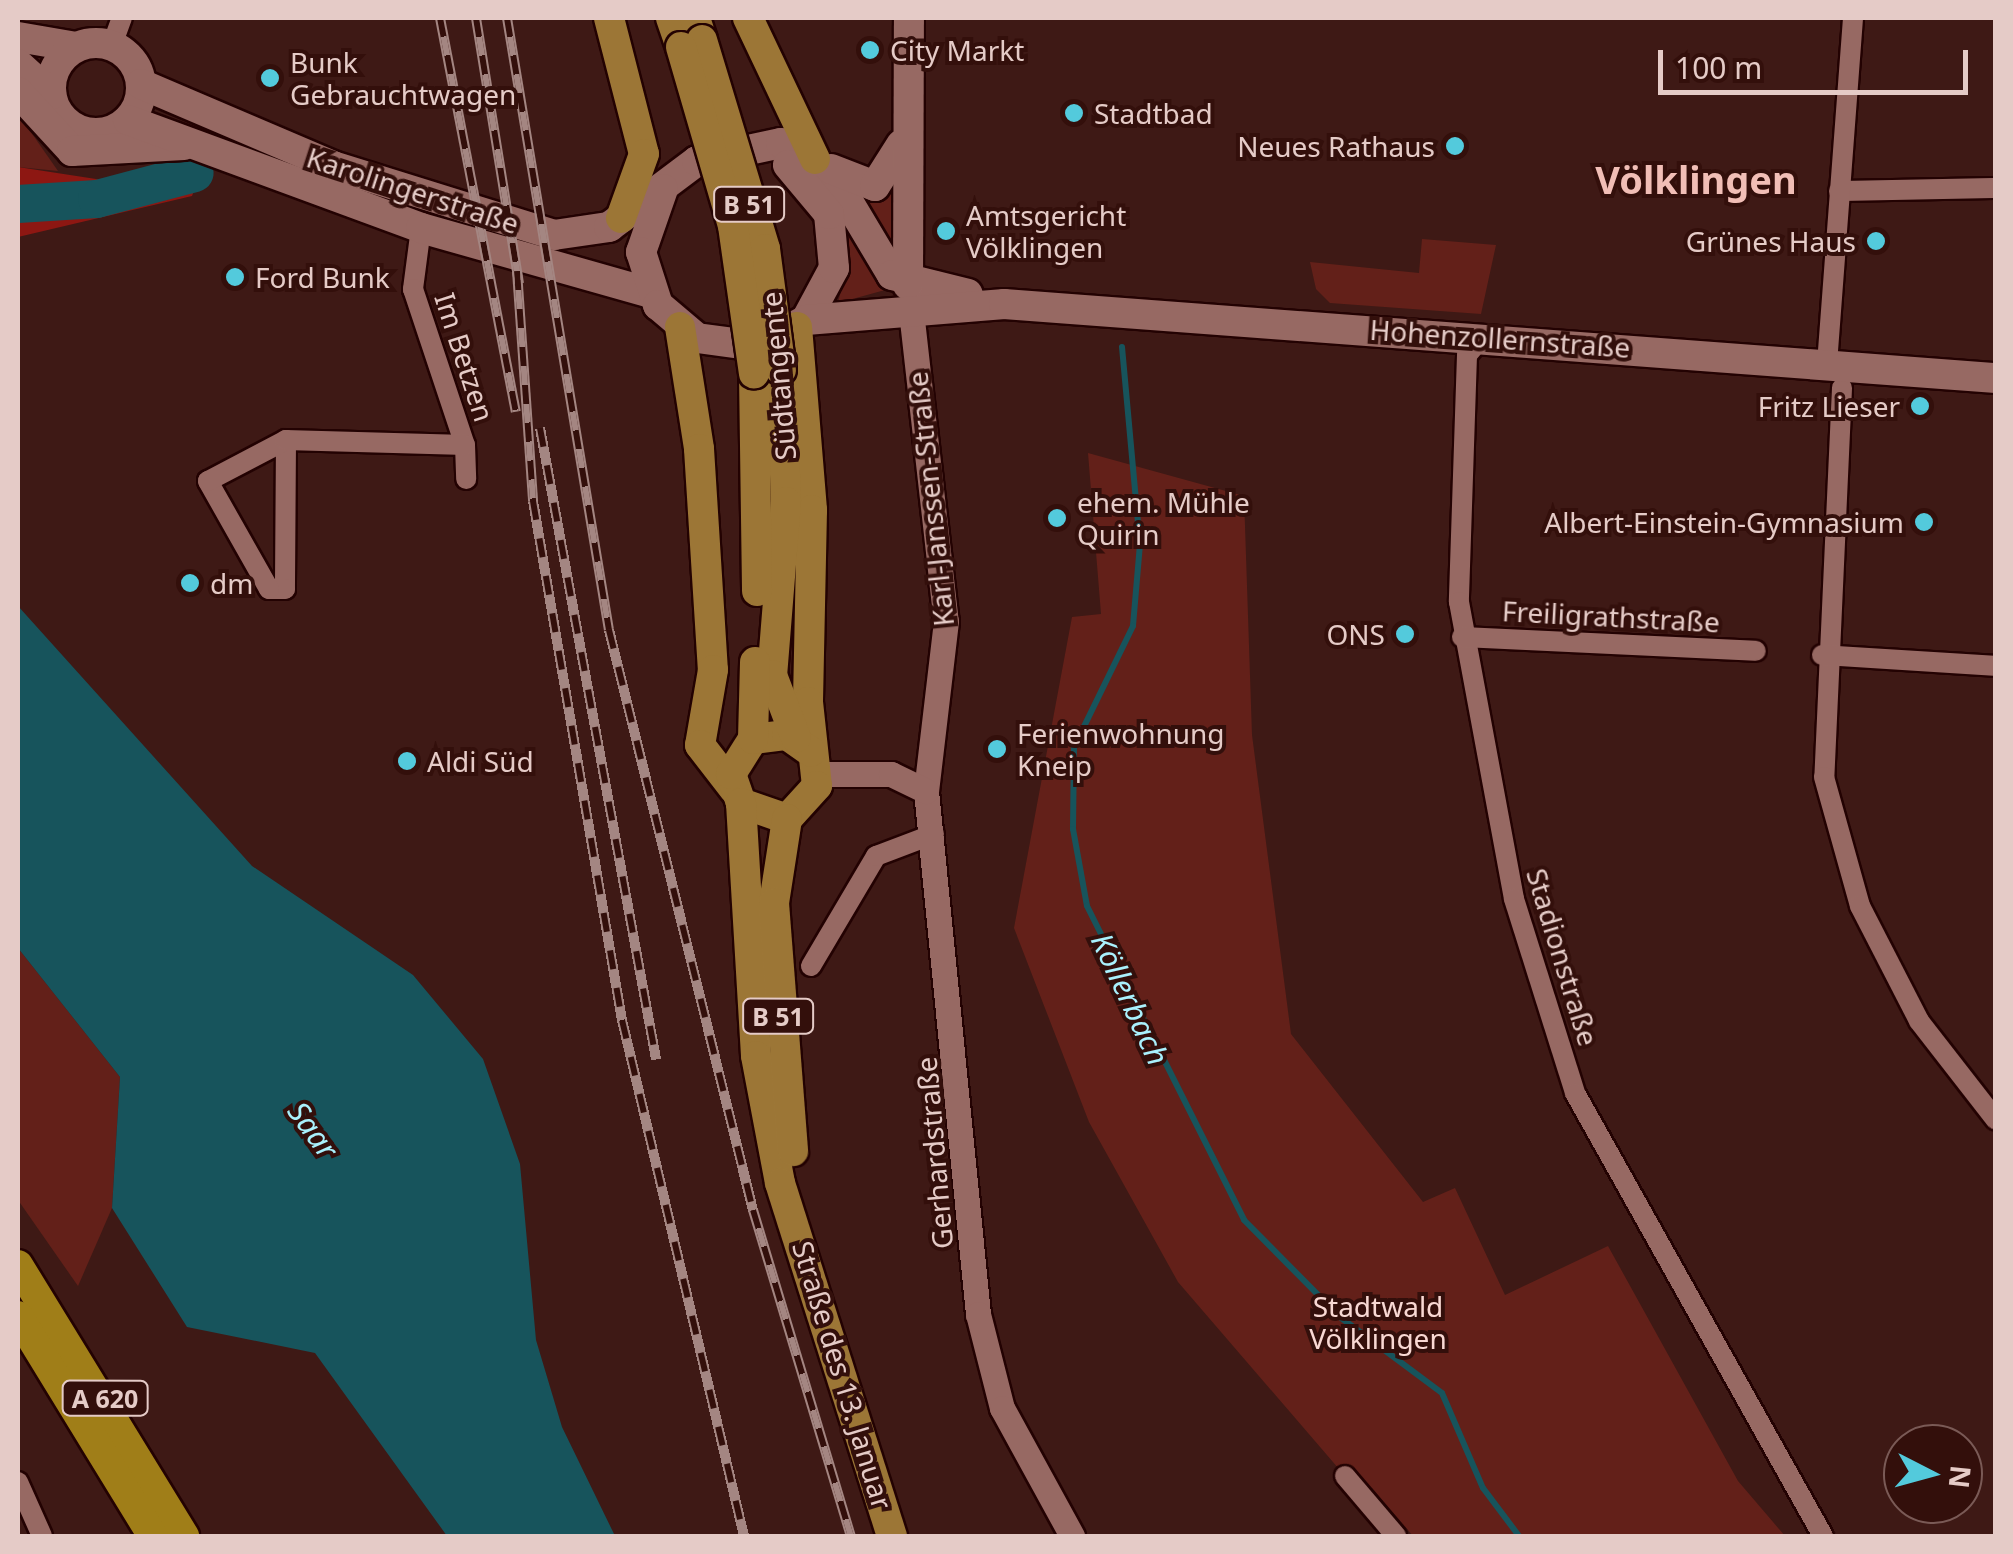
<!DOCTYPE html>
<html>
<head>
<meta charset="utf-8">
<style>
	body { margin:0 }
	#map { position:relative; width:2013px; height:1554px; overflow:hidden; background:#3e1915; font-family:"Noto Sans",sans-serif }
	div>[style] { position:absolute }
	.green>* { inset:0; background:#632019 }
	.forest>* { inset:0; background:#8d1712 }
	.water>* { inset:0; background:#17545c }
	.stream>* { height:6px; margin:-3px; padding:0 3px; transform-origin:3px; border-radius:3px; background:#17545c }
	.river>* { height:38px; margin:-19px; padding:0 19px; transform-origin:19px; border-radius:19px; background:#17545c }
	.roads { filter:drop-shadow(2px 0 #230202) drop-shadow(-2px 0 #230202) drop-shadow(0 2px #230202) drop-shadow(0 -2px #230202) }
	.minor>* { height:20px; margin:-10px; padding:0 10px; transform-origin:10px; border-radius:10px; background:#976963 }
	.tertiary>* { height:25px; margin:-12.5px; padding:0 12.5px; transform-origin:12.5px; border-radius:12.5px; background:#976963 }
	.secondary>* { height:30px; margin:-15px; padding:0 15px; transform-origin:15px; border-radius:15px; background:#976963 }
	.secondary>.ring { margin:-15px; padding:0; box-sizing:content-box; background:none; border:30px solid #976963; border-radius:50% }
	.primary>* { height:30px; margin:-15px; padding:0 15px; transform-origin:15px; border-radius:15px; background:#9c7636 }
	.motorway>* { height:30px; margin:-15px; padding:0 15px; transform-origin:15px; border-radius:15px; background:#a07e18 }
	.rail>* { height:10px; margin-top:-5px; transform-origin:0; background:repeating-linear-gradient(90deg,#330f0b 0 19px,#a48682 0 38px); box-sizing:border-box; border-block:2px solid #a48682 }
	.bridges { filter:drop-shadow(2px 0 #230202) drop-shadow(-2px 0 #230202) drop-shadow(0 2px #230202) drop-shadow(0 -2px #230202) }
	.primary-bridge>* { height:30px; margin:-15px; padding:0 15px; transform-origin:15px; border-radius:15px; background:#9c7636 }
	.dots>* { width:28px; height:28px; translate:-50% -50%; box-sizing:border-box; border:5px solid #330f0b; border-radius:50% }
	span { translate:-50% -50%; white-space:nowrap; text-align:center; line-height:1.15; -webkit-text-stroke:8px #330f0b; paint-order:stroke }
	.shield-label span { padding:2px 8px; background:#330f0b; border:2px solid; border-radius:8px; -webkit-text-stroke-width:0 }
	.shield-label { font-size:25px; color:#e5cbc7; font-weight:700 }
	.poi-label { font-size:28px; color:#e5cbc7 }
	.left { translate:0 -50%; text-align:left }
	.right { translate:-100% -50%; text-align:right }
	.street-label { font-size:28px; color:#e5cbc7 }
	.park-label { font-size:28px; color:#f8d8d3 }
	.water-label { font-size:30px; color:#a9f1fd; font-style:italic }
	.district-label { font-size:38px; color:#f1beb6; font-weight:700 }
	.frame { position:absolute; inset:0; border:20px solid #e5cbc7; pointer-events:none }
	.north { position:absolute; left:1883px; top:1424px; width:100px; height:100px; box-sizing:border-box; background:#330f0b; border:2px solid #7a5a56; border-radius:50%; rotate:96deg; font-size:28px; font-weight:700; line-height:40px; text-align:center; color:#e5cbc7 }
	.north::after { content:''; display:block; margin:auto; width:35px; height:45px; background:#53cadc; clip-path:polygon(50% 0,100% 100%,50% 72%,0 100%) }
	.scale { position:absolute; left:1658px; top:50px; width:310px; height:45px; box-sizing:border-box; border:5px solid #e5cbc7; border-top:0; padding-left:12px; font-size:30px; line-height:35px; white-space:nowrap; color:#e5cbc7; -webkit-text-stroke:8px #330f0b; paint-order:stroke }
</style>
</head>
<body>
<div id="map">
	<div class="green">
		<i style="clip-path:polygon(18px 115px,28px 128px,58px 171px,18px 167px)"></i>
		<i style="clip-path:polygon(896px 189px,895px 222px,890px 247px,857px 200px)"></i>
		<i style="clip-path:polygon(849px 233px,885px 290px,838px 303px,846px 270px)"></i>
		<i style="clip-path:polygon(1422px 239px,1496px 245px,1481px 314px,1330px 303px,1316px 289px,1310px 262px,1419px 273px)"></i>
		<i style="clip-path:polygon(1088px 453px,1244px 496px,1252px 735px,1291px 1034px,1423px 1202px,1455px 1188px,1505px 1295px,1608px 1246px,1738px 1481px,1785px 1536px,1413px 1536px,1372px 1488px,1345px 1476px,1178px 1282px,1089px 1122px,1014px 928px,1072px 617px,1101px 614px)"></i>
		<i style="clip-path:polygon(18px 948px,120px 1077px,112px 1208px,78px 1286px,18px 1200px)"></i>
	</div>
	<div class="forest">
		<i style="clip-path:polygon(175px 165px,200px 175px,192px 196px,18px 237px,18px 167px,109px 181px)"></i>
	</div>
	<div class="water">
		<i style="clip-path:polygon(18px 606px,252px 866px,413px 975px,483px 1059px,520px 1164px,536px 1340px,562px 1427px,615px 1536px,447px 1536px,315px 1353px,187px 1327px,112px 1208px,120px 1077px,18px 948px)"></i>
	</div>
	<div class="stream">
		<i style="left:1122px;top:347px;width:198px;rotate:84.8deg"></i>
		<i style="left:1140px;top:544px;width:82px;rotate:94.9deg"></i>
		<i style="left:1133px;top:626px;width:135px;rotate:116deg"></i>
		<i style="left:1074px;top:747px;width:82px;rotate:90.7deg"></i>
		<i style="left:1073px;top:829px;width:78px;rotate:79.7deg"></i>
		<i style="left:1087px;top:906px;width:351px;rotate:63.4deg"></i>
		<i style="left:1244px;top:1220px;width:136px;rotate:45.3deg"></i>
		<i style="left:1340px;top:1317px;width:127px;rotate:36.7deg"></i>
		<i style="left:1442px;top:1393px;width:103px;rotate:66.7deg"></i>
		<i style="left:1483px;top:1488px;width:60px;rotate:53.1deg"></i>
	</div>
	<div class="river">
		<i style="left:18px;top:204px;width:79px;rotate:-3.6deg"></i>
		<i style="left:97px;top:199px;width:101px;rotate:-14.9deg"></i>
	</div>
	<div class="roads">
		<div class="minor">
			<i style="left:112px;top:45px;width:29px;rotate:-70deg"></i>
			<i style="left:1839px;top:191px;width:157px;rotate:-1.1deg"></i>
			<i style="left:421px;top:228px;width:62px;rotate:97.5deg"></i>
			<i style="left:413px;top:289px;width:164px;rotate:71.6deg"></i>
			<i style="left:465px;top:445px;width:34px;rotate:88deg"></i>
			<i style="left:1483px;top:336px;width:25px;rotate:130deg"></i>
			<i style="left:1467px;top:355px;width:247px;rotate:91.9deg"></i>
			<i style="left:1459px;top:602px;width:302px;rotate:79.5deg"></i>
			<i style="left:1514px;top:899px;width:203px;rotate:72.5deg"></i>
			<i style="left:1575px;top:1093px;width:508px;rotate:60.76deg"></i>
			<i style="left:1827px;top:364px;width:347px;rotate:-85.7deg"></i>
			<i style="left:1842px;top:388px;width:389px;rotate:92.6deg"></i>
			<i style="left:1824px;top:777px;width:134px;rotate:74.4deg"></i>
			<i style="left:1860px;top:906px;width:129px;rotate:62.8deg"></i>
			<i style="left:1919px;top:1021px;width:125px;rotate:52.1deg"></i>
			<i style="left:286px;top:440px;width:149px;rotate:90.4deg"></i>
			<i style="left:285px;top:589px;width:16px;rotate:180deg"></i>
			<i style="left:269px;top:589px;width:124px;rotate:-119.5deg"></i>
			<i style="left:208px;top:481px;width:88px;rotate:-27.7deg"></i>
			<i style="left:286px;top:440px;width:179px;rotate:1.6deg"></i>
			<i style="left:1462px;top:637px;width:294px;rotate:2.7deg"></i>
			<i style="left:1822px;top:655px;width:174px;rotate:3.6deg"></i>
			<i style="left:811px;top:966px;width:128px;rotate:-59.4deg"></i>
			<i style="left:876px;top:856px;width:62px;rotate:-20.8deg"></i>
			<i style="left:1345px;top:1476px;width:79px;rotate:49.6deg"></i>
			<i style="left:18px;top:1482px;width:59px;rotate:66deg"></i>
		</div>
		<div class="tertiary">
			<i style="left:911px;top:311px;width:312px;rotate:83.6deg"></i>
			<i style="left:946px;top:621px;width:171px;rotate:96.7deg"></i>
			<i style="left:926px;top:791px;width:526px;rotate:84.32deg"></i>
			<i style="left:978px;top:1314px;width:97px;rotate:75.7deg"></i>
			<i style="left:1002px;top:1408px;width:146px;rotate:61.3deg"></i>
			<i style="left:818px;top:774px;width:73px"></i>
			<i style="left:891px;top:774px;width:39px;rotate:26deg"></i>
		</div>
		<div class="secondary">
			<i style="left:18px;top:37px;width:59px;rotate:9.8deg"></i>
			<i class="ring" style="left:51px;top:43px;width:60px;height:60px"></i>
			<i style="left:18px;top:64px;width:45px;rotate:42.3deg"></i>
			<i style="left:141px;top:84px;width:209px;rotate:23.1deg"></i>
			<i style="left:333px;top:166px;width:232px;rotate:17.3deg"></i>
			<i style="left:554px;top:235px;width:56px;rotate:-8.3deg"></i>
			<i style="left:609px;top:227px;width:110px;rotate:-36.9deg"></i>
			<i style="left:697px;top:161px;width:86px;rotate:-12.1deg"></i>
			<i style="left:781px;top:143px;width:67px;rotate:34.6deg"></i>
			<i style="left:836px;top:181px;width:109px;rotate:59.2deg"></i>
			<i style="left:892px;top:275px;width:78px;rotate:14deg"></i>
			<i style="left:18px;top:92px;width:80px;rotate:47.5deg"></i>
			<i style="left:72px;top:151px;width:112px;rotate:-3.1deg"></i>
			<i style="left:128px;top:120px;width:312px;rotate:20.2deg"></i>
			<i style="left:421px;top:228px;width:239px;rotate:15.8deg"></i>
			<i style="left:831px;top:169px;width:47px;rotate:21.1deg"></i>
			<i style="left:875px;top:186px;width:49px;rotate:-57.6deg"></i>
			<i style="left:663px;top:189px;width:67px;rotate:109.2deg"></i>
			<i style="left:641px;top:252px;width:56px;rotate:72.2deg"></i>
			<i style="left:658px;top:305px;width:51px;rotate:40.2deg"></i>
			<i style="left:697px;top:338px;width:61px;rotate:7.6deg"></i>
			<i style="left:757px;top:346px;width:55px;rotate:-28deg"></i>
			<i style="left:806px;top:320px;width:59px;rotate:-61.7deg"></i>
			<i style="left:834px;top:268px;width:54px;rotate:-95.3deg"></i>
			<i style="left:829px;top:214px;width:64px;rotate:-129.9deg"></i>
			<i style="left:908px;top:285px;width:267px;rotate:-89.8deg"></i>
			<i style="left:806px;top:320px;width:199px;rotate:-4.6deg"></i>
			<i style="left:1004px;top:304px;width:995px;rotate:4.27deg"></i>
		</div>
		<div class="primary">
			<i style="left:609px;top:18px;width:140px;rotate:75.6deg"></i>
			<i style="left:644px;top:154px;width:68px;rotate:109.8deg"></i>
			<i style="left:671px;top:18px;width:31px;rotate:71deg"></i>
			<i style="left:695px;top:18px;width:23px;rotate:72deg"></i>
			<i style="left:748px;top:18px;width:156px;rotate:64.6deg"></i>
			<i style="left:680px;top:327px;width:123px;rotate:81.1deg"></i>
			<i style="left:699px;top:449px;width:221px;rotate:86.4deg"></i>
			<i style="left:713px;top:670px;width:76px;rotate:99.8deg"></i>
			<i style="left:700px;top:745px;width:56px;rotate:52.3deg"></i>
			<i style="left:797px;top:327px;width:184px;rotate:85.3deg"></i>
			<i style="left:812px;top:510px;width:192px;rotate:91.2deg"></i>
			<i style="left:808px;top:702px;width:84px;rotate:83.9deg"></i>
			<i style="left:817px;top:786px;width:45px;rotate:132.3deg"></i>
			<i style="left:787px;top:819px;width:49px;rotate:-160.8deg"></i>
			<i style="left:741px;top:803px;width:31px;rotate:-109deg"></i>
			<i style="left:731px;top:774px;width:41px;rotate:-57.8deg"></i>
			<i style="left:753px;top:739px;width:34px;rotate:-7deg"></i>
			<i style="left:787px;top:735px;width:29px;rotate:35deg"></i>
			<i style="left:781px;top:370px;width:132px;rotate:87.8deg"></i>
			<i style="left:786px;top:502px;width:174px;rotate:94.6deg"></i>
			<i style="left:772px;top:675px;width:67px;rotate:69.1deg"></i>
			<i style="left:754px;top:374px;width:217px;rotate:89.2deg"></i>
			<i style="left:753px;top:739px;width:77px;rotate:-88.5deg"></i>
			<i style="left:741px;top:803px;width:253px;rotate:86.6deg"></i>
			<i style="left:756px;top:1056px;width:129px;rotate:79.3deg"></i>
			<i style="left:780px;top:1183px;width:370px;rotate:72.4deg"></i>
			<i style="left:787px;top:819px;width:85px;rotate:98.8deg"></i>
			<i style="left:774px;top:903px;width:249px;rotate:85.6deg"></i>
		</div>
		<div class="motorway">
			<i style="left:18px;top:1265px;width:318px;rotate:58.5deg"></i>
			<i style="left:18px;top:1316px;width:258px;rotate:58.5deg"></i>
		</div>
	</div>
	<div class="rail">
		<i style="left:440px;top:18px;width:401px;rotate:79.1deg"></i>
		<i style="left:476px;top:18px;width:269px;rotate:80.8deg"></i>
		<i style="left:507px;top:18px;width:620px;rotate:80.54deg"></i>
		<i style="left:609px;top:630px;width:598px;rotate:76.06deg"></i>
		<i style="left:753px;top:1210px;width:340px;rotate:73.3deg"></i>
		<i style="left:517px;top:271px;width:231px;rotate:86deg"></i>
		<i style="left:533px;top:501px;width:527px;rotate:80.27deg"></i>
		<i style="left:622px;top:1020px;width:530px;rotate:76.7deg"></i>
		<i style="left:540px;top:428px;width:642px;rotate:79.58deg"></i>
	</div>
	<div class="bridges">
		<div class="primary-bridge">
			<i style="left:702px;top:40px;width:218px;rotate:73.2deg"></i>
			<i style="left:765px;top:249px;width:122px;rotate:82.5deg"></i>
			<i style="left:681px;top:47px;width:186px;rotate:73.8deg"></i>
			<i style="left:733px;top:226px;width:149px;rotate:81.9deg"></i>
		</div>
	</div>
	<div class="dots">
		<i style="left:870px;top:50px;background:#53cadc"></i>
		<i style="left:270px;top:78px;background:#53cadc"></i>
		<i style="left:1074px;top:113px;background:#53cadc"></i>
		<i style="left:1455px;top:146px;background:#53cadc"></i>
		<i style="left:946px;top:231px;background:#53cadc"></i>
		<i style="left:1876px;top:241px;background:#53cadc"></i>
		<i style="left:235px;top:277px;background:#53cadc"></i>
		<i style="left:1920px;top:406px;background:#53cadc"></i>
		<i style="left:1057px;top:518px;background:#53cadc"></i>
		<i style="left:1924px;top:522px;background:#53cadc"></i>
		<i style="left:190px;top:583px;background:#53cadc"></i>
		<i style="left:1405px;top:634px;background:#53cadc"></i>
		<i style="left:997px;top:749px;background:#53cadc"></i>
		<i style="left:407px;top:761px;background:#53cadc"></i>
	</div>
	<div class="shield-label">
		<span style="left:749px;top:204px">B 51</span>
		<span style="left:778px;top:1016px">B 51</span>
		<span style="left:105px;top:1398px">A 620</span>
	</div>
	<div class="poi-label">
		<span class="left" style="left:890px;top:50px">City Markt</span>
		<span class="left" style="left:290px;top:78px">Bunk<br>Gebrauchtwagen</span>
		<span class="left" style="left:1094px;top:113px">Stadtbad</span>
		<span class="right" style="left:1435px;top:146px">Neues Rathaus</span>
		<span class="left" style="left:966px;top:231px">Amtsgericht<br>Völklingen</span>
		<span class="right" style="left:1856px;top:241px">Grünes Haus</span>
		<span class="left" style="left:255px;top:277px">Ford Bunk</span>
		<span class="right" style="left:1900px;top:406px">Fritz Lieser</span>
		<span class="left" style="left:1077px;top:518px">ehem. Mühle<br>Quirin</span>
		<span class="right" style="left:1904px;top:522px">Albert-Einstein-Gymnasium</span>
		<span class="left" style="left:210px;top:583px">dm</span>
		<span class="right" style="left:1385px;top:634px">ONS</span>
		<span class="left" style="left:1017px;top:749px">Ferienwohnung<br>Kneip</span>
		<span class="left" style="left:427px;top:761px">Aldi Süd</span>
	</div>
	<div class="street-label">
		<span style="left:413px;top:190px;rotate:18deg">Karolingerstraße</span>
		<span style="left:1500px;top:338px;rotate:4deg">Hohenzollernstraße</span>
		<span style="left:465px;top:357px;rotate:72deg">Im Betzen</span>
		<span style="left:778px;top:376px;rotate:-95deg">Südtangente</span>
		<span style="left:930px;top:499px;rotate:-96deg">Karl-Janssen-Straße</span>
		<span style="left:1611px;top:616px;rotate:3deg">Freiligrathstraße</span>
		<span style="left:1563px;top:957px;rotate:73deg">Stadionstraße</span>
		<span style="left:934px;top:1153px;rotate:-95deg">Gerhardstraße</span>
		<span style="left:843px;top:1375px;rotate:73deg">Straße des 13. Januar</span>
	</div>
	<div class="park-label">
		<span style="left:1378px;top:1322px">Stadtwald<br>Völklingen</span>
	</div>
	<div class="water-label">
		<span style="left:1130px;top:999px;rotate:65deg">Köllerbach</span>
		<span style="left:313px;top:1130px;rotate:54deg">Saar</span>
	</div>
	<div class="district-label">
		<span style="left:1696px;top:180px">Völklingen</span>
	</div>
	<div class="frame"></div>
	<div class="north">N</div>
	<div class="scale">100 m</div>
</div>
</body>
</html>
